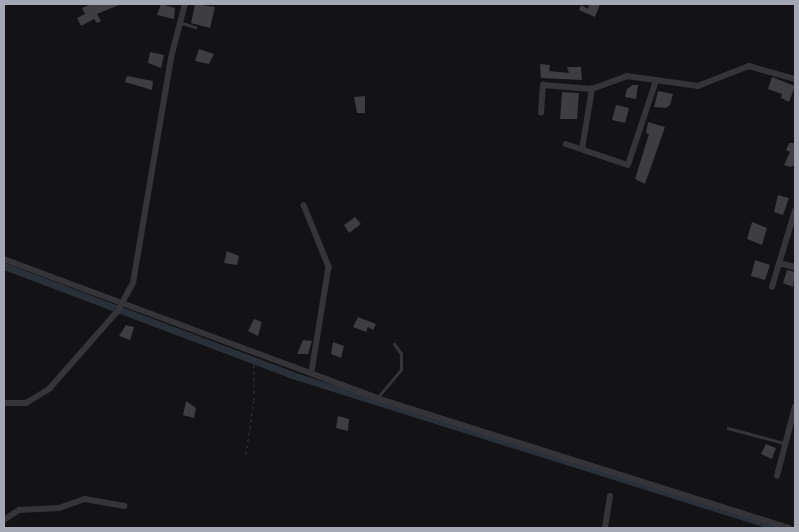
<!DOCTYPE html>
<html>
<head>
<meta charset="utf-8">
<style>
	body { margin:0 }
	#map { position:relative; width:799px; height:532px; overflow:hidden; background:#131315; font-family:"PT Sans Narrow",sans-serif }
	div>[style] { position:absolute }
	.canal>* { height:7px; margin:-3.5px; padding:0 3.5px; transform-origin:3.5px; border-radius:3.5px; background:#293038 }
	.building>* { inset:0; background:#3d3d42 }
	.path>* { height:1px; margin-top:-0.5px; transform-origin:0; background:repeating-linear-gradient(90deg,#3a3b40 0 2.5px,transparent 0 6.5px) }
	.service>* { height:2.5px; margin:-1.25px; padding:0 1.25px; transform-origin:1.25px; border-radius:1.25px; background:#343439 }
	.minor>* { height:5.5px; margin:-2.75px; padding:0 2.75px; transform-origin:2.75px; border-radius:2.75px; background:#343439 }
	span { translate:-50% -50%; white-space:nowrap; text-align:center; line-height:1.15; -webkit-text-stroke:4px #0e0e0f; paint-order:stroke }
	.frame { position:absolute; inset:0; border:5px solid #a4a8b5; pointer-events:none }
</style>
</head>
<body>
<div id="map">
	<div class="canal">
		<i style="left:4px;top:266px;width:308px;rotate:20.7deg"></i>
		<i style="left:292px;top:375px;width:510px;rotate:17.44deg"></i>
	</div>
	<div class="building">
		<i style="clip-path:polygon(91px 4px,119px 4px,119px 5px,97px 14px,101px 21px,97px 23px,94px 19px,81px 26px,77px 18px,85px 14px,82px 8px)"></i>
		<i style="clip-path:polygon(161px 4px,175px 8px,174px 19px,157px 15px)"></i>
		<i style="clip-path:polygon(195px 4px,215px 7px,210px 28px,191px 23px)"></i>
		<i style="clip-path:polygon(589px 4px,600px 4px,595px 17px,579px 10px,581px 5px,588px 9px)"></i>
		<i style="clip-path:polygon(199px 49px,214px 54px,209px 64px,195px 61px)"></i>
		<i style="clip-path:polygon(150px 52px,164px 55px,161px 68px,148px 63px)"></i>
		<i style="clip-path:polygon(540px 64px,550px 65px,549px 71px,569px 73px,567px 67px,581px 67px,582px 80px,541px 78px)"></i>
		<i style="clip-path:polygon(127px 76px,153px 81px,152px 90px,125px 82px)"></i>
		<i style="clip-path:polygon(772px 77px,795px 86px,789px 102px,781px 98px,782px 94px,768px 89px)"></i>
		<i style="clip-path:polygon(633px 85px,638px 85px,636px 99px,625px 97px,627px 89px)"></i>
		<i style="clip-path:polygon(658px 91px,673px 94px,670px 105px,666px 108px,654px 107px)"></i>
		<i style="clip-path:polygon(562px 92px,579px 93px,577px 119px,560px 119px)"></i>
		<i style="clip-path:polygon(365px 96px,365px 113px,357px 113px,354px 97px)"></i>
		<i style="clip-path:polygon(616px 105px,629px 108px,625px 123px,612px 120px)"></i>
		<i style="clip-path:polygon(648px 122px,665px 127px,645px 184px,635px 179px,649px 134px,646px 133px)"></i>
		<i style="clip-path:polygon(789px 143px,795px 143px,795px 165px,790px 167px,784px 165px,790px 152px,786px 150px)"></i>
		<i style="clip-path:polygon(778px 195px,789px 198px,783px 215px,774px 212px)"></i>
		<i style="clip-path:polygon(355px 217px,361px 224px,349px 233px,344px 225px)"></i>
		<i style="clip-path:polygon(752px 222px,767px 228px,762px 245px,747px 239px)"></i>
		<i style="clip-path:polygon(227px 251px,239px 256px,237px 265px,224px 263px)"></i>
		<i style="clip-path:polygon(755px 260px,770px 265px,765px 280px,751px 276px)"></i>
		<i style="clip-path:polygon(787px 270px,795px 272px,793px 287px,783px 283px)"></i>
		<i style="clip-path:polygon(358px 317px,376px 324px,373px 330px,368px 327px,366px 332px,353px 327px)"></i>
		<i style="clip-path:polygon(254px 319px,262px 322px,258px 336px,248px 331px)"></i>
		<i style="clip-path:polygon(126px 325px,134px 327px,130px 340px,119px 336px)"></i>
		<i style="clip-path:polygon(303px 340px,312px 341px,308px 354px,297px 354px)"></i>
		<i style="clip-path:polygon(333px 342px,344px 346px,341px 358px,331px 354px)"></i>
		<i style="clip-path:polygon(186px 401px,196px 408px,194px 418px,183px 415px)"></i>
		<i style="clip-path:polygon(338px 416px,349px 419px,348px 431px,336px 428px)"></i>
		<i style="clip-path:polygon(766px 444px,776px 448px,772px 459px,761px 454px)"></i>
	</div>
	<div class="path">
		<i style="left:246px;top:454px;width:55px;rotate:-81.6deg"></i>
		<i style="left:254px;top:400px;width:42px;rotate:-90deg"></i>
	</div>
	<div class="service">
		<i style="left:182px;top:23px;width:14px;rotate:17deg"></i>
		<i style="left:378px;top:397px;width:35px;rotate:-50deg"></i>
		<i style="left:401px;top:370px;width:16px;rotate:-90deg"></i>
		<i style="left:401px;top:354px;width:12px;rotate:-125deg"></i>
		<i style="left:728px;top:428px;width:58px;rotate:15deg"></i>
	</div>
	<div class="minor">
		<i style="left:541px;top:113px;width:28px;rotate:-86deg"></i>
		<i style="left:543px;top:85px;width:49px;rotate:4.7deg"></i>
		<i style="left:592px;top:89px;width:37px;rotate:-20deg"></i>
		<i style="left:627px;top:76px;width:72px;rotate:8deg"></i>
		<i style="left:698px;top:86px;width:55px;rotate:-21.4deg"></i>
		<i style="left:749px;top:66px;width:48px;rotate:15.8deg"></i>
		<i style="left:566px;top:144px;width:65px;rotate:18.7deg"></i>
		<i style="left:628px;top:165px;width:89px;rotate:-71.6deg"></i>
		<i style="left:582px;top:149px;width:61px;rotate:-80.5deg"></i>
		<i style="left:304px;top:205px;width:67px;rotate:68deg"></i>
		<i style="left:329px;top:267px;width:106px;rotate:99.2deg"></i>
		<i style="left:4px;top:259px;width:398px;rotate:20.4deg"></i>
		<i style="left:377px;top:398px;width:432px;rotate:17.5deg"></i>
		<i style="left:779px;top:263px;width:16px;rotate:14deg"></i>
		<i style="left:772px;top:287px;width:79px;rotate:-73.2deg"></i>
		<i style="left:4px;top:403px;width:22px"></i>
		<i style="left:26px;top:403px;width:27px;rotate:-31deg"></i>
		<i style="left:49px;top:389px;width:103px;rotate:-48.6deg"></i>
		<i style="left:117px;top:312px;width:33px;rotate:-61deg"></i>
		<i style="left:133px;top:283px;width:228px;rotate:-80.4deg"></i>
		<i style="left:171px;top:58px;width:56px;rotate:-75.5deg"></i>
		<i style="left:777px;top:476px;width:71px;rotate:-75.4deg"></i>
		<i style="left:4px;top:520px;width:18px;rotate:-34deg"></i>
		<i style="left:19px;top:510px;width:40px;rotate:-2.9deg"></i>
		<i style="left:59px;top:508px;width:28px;rotate:-19deg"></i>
		<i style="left:85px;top:499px;width:40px;rotate:10deg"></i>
		<i style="left:605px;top:528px;width:32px;rotate:-81deg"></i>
	</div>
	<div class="frame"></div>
</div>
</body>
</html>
